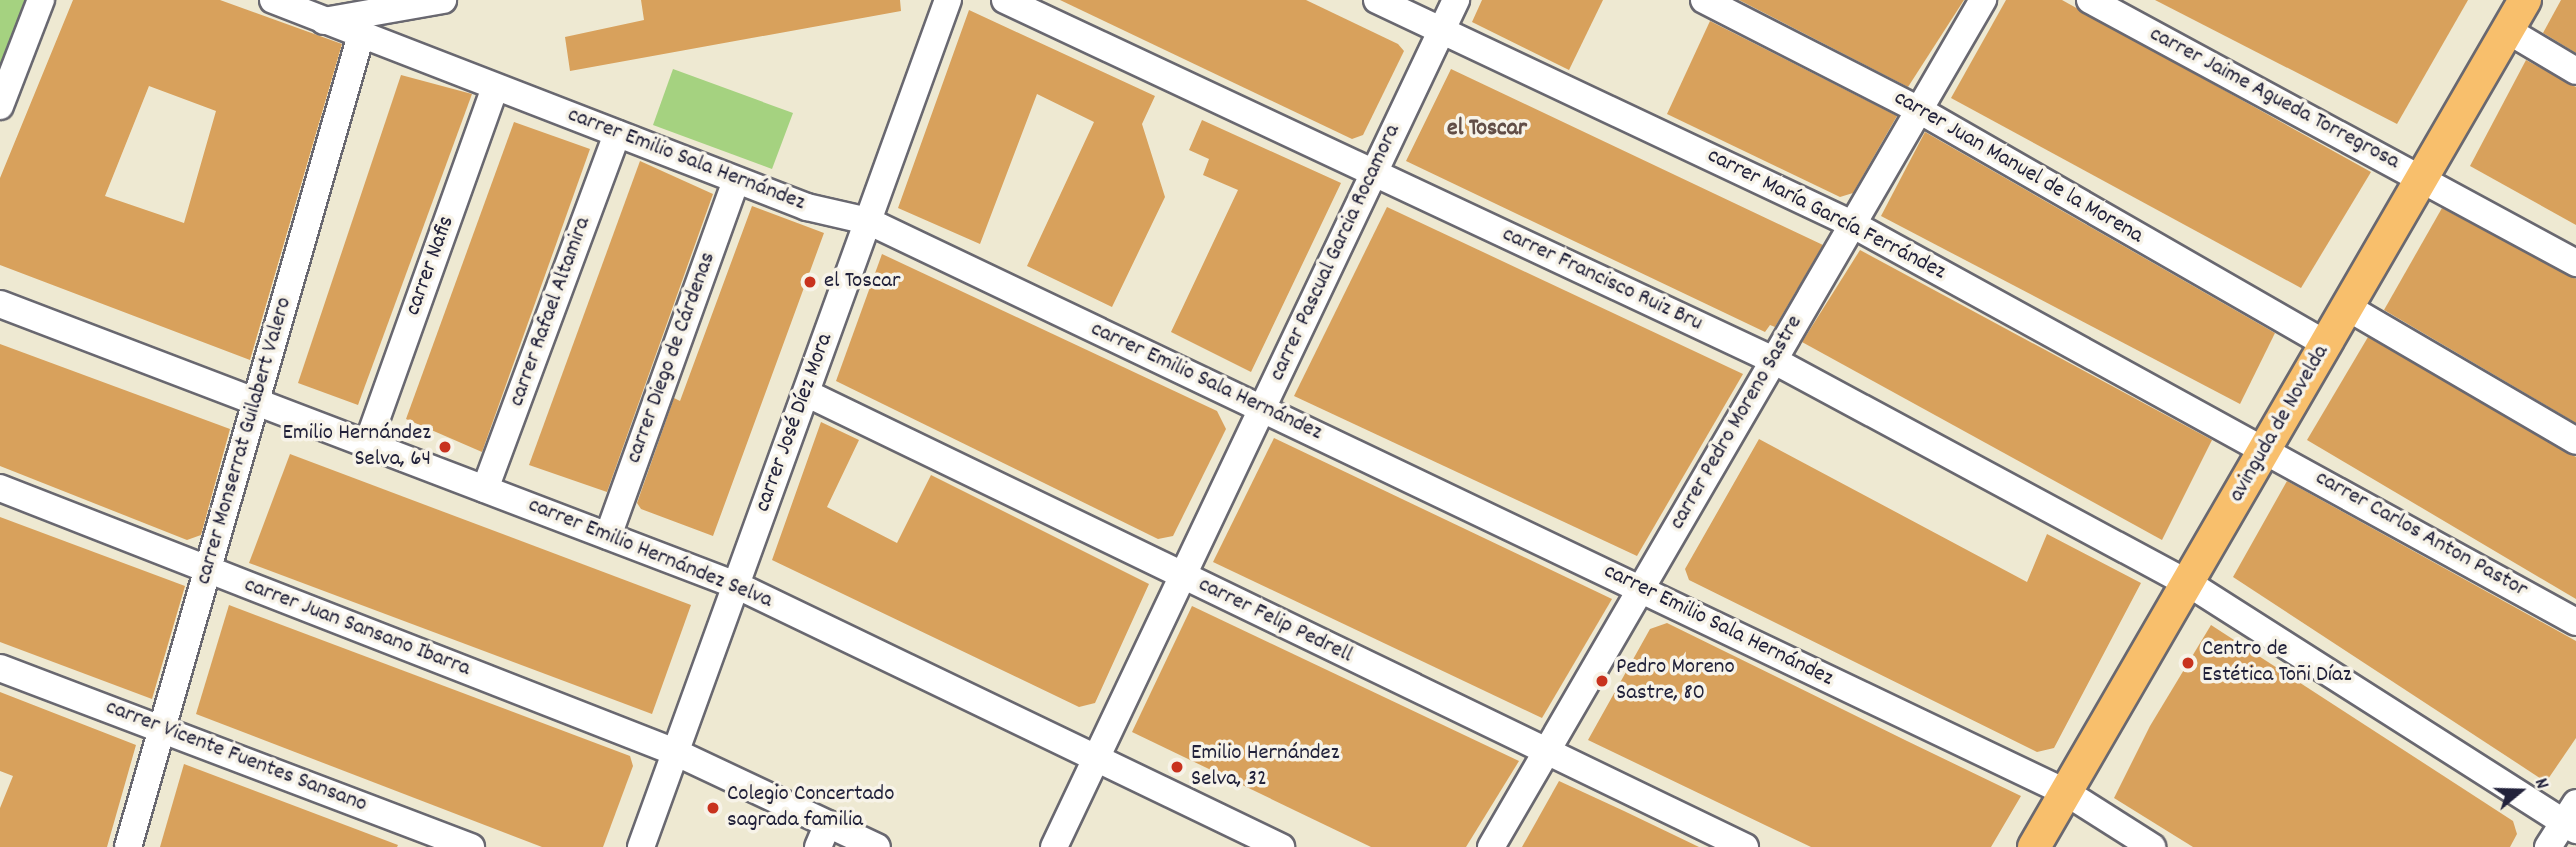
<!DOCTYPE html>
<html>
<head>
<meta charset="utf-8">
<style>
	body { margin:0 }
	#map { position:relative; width:2576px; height:847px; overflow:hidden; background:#eee9d2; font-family:Dekko,sans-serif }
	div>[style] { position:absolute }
	.green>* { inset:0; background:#a5d280 }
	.building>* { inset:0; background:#d8a15c }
	.roads { filter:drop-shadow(2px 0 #696870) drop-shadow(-2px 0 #696870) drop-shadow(0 2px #696870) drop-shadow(0 -2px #696870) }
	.minor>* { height:26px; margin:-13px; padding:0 13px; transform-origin:13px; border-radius:13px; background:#fff }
	.major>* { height:32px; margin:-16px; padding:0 16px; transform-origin:16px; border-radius:16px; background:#f8bf6c }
	.dots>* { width:19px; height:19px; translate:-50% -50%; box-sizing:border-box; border:4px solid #f7f3e8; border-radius:50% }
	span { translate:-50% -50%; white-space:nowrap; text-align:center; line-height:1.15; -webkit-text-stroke:7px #f7f3e8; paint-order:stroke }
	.street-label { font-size:23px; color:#22223b }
	.poi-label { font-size:23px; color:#22223b }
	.left { translate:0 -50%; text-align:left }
	.right { translate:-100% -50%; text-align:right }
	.neighbourhood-label { font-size:24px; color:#624e47; font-weight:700 }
	.north { position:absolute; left:2485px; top:756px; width:70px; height:70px; -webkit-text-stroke:5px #f7f3e8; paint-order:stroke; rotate:71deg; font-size:19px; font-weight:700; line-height:28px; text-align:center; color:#22223b }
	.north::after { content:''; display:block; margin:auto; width:24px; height:32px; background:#22223b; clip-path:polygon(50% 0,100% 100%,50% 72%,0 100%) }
</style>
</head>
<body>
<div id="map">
	<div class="green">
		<i style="clip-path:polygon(0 0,27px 0,0 74px)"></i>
		<i style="clip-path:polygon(673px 69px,793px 113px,772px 169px,653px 125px)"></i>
	</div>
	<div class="building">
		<i style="clip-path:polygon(evenodd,73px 0,220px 0,342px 44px,250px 360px,0 265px,0 178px,73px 0,149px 86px,216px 111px,184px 223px,105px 196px,149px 86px)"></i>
		<i style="clip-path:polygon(641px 0,900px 0,901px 11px,570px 71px,565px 37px,644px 20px)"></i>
		<i style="clip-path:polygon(1060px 0,1306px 0,1398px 44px,1404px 51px,1363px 135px,1352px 139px)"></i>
		<i style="clip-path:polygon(1482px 0,1603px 0,1569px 70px,1472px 22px)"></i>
		<i style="clip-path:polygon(1739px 0,1964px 0,1908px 87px)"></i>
		<i style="clip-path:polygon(2006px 0,2062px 0,2371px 172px,2301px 288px,1951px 98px)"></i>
		<i style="clip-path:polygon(2155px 0,2468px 0,2397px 124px)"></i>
		<i style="clip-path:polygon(2561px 0,2576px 0,2576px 53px,2543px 33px)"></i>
		<i style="clip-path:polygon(969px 10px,1155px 96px,1142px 124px,1165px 197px,1112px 307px,1027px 266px,1094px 122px,1037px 94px,980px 244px,898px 208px)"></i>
		<i style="clip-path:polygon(1710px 21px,1897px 116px,1853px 193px,1840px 197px,1667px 114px)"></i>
		<i style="clip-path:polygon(2526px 60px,2576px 87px,2576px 225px,2470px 166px)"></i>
		<i style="clip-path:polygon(1451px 69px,1823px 245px,1775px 327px,1770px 325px,1765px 332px,1406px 161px)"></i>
		<i style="clip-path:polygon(401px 75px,472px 94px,358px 405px,298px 383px)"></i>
		<i style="clip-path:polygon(1202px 120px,1341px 183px,1251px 372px,1171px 332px,1238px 190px,1203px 175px,1209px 159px,1189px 150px)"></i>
		<i style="clip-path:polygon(514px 122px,590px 149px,482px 452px,406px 419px)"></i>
		<i style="clip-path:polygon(1925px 132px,2275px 333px,2240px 404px,1881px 216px)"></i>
		<i style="clip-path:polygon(640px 161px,713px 194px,607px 492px,529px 465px)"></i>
		<i style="clip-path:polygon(752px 206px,824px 233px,713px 536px,641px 509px,637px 503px,674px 398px,680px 401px)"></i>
		<i style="clip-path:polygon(1387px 207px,1743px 374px,1637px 556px,1294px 396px)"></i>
		<i style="clip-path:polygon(2442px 208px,2576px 279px,2576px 423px,2384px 310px)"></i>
		<i style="clip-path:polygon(1860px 250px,2212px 440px,2162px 540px,1802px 342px)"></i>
		<i style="clip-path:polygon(882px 254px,1217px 411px,1226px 429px,1173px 536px,1158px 539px,836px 381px)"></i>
		<i style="clip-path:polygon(2368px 337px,2576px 457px,2576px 599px,2307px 440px)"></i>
		<i style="clip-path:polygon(0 344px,230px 429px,201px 535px,187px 540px,0 466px)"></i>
		<i style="clip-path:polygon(821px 422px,859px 440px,827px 507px,897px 543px,931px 475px,1149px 584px,1095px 703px,1079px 707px,772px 560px)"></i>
		<i style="clip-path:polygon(1274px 438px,1612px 599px,1542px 718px,1213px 562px)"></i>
		<i style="clip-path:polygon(1759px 439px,2027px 582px,2047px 534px,2141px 583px,2054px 748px,2037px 752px,1689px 580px,1685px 569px)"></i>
		<i style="clip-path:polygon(290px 454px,691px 605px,652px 714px,249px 563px)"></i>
		<i style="clip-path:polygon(2287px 481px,2576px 641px,2576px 738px,2546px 782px,2233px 577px)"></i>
		<i style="clip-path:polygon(0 517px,185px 586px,152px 699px,0 642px)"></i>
		<i style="clip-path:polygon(229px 605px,630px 756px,633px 766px,603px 847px,542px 847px,196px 714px)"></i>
		<i style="clip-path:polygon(1192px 606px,1519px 761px,1466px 847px,1371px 847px,1132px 732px)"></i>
		<i style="clip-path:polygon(1667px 623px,1907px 741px,2021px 796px,1991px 847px,1811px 847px,1588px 740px,1650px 629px)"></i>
		<i style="clip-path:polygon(2211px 625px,2513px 821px,2517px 834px,2510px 847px,2193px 847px,2114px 798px,2150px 726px)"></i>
		<i style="clip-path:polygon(0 692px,136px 745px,107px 847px,0 847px,0 808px,13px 776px,0 771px)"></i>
		<i style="clip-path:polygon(184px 764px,398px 845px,397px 847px,160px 847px)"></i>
		<i style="clip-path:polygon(1559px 781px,1624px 811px,1699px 847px,1522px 847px)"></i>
	</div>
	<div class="roads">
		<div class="minor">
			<i style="left:273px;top:0;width:573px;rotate:21.19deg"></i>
			<i style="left:807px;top:207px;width:63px;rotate:12.9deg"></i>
			<i style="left:868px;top:221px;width:1328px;rotate:25.5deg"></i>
			<i style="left:2067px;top:793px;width:101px;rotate:32.4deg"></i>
			<i style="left:1005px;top:0;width:848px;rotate:25.11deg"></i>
			<i style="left:1773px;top:360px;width:471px;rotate:28.3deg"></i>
			<i style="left:2188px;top:583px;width:460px;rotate:32.5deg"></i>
			<i style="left:1377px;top:0;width:525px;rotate:25.25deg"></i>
			<i style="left:1852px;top:224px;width:826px;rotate:28.8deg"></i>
			<i style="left:1704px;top:0;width:242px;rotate:27.1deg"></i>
			<i style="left:1919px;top:110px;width:469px;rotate:29.9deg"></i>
			<i style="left:2090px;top:0;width:553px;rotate:28.42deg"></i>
			<i style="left:324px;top:21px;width:121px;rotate:-10deg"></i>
			<i style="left:2507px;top:30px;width:80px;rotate:30.7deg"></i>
			<i style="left:0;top:106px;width:114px;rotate:-68.9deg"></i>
			<i style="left:0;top:304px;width:788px;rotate:20.9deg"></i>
			<i style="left:736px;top:585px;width:605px;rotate:25.68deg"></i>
			<i style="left:2347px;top:307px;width:265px;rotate:30.3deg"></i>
			<i style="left:806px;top:393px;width:1043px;rotate:25.8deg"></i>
			<i style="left:367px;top:445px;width:380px;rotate:-70.3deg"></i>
			<i style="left:0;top:488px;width:725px;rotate:21.36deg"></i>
			<i style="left:675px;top:752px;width:223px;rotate:25.2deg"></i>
			<i style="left:485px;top:489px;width:379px;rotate:-69.6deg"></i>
			<i style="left:608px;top:536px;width:378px;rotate:-70.2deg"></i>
			<i style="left:0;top:668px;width:504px;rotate:20.81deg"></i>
			<i style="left:128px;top:847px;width:845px;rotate:-73.99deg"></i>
			<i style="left:641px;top:847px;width:901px;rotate:-70.08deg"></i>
			<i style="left:818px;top:847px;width:25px;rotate:-67deg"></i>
			<i style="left:1054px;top:847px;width:938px;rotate:-64.61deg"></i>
			<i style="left:1491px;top:847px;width:980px;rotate:-59.85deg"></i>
			<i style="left:2548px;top:847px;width:52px;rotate:-57.5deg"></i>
		</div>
		<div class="major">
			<i style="left:2034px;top:847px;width:979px;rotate:-59.9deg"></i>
		</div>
	</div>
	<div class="dots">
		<i style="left:810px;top:282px;background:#c8321e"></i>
		<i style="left:445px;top:447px;background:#c8321e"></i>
		<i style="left:2188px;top:663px;background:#c8321e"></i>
		<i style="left:1602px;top:681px;background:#c8321e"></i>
		<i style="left:1177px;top:767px;background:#c8321e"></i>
		<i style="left:713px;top:808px;background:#c8321e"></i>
	</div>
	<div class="street-label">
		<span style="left:2274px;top:99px;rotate:28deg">carrer Jaime Agueda Torregrosa</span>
		<span style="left:686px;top:160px;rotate:21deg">carrer Emilio Sala Hernández</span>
		<span style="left:2018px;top:168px;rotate:30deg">carrer Juan Manuel de la Morena</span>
		<span style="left:1826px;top:215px;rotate:27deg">carrer María García Ferrández</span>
		<span style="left:1336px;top:253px;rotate:-65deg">carrer Pascual Garcia Rocamora</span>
		<span style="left:431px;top:266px;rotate:-70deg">carrer Nafis</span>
		<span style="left:1602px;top:280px;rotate:25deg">carrer Francisco Ruiz Bru</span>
		<span style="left:551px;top:312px;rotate:-70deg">carrer Rafael Altamira</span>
		<span style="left:672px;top:358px;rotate:-70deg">carrer Diego de Cárdenas</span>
		<span style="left:1206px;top:382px;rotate:25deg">carrer Emilio Sala Hernández</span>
		<span style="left:795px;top:423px;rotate:-70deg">carrer José Díez Mora</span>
		<span style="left:1737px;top:423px;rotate:-60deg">carrer Pedro Moreno Sastre</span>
		<span style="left:2280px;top:424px;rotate:-60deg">avinguda de Novelda</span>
		<span style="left:245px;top:441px;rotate:-74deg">carrer Monserrat Guilabert Valero</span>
		<span style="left:2421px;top:535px;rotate:29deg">carrer Carlos Anton Pastor</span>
		<span style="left:650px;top:554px;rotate:22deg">carrer Emilio Hernández Selva</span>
		<span style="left:1275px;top:621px;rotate:26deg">carrer Felip Pedrell</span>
		<span style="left:1718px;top:626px;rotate:26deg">carrer Emilio Sala Hernández</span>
		<span style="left:357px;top:628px;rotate:21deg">carrer Juan Sansano Ibarra</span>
		<span style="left:236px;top:757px;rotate:21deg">carrer Vicente Fuentes Sansano</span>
	</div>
	<div class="poi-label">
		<span class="left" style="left:824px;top:282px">el Toscar</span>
		<span class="right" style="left:431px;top:447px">Emilio Hernández<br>Selva, 64</span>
		<span class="left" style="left:2202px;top:663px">Centro de<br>Estética Toñi Díaz</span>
		<span class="left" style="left:1616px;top:681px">Pedro Moreno<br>Sastre, 80</span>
		<span class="left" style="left:1191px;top:767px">Emilio Hernández<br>Selva, 32</span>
		<span class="left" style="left:727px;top:808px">Colegio Concertado<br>sagrada familia</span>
	</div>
	<div class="neighbourhood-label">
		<span style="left:1487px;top:130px">el Toscar</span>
	</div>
	<div class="north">N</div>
</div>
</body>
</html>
